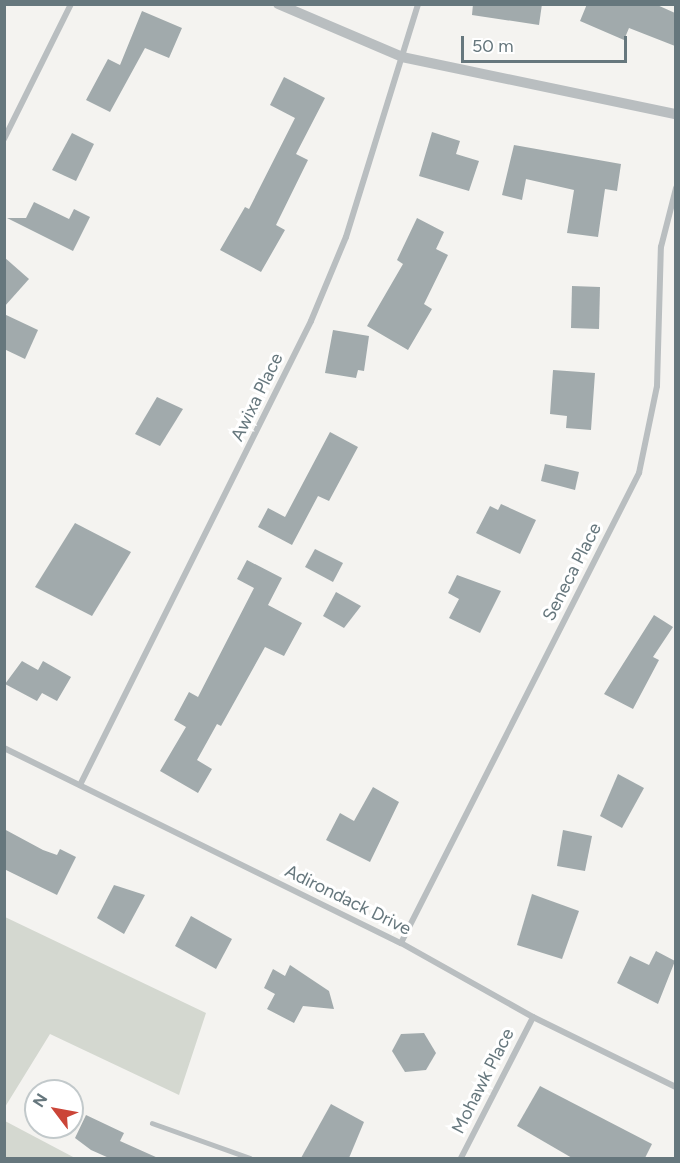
<!DOCTYPE html>
<html>
<head>
<meta charset="utf-8">
<style>
	body { margin:0 }
	#map { position:relative; width:680px; height:1163px; overflow:hidden; background:#f4f3f0; font-family:Figtree,sans-serif }
	div>[style] { position:absolute }
	.green>* { inset:0; background:#d4d8d0 }
	.building>* { inset:0; background:#a1aaac }
	.service>* { height:4.5px; margin:-2.25px; padding:0 2.25px; transform-origin:2.25px; border-radius:2.25px; background:#b9bec0 }
	.minor>* { height:6px; margin:-3px; padding:0 3px; transform-origin:3px; border-radius:3px; background:#b9bec0 }
	.tertiary>* { height:10px; margin:-5px; padding:0 5px; transform-origin:5px; border-radius:5px; background:#b9bec0 }
	span { translate:-50% -50%; white-space:nowrap; text-align:center; line-height:1.15; -webkit-text-stroke:6px #fff; paint-order:stroke }
	.street-label { font-size:18px; color:#66777d }
	.frame { position:absolute; inset:0; border:6px solid #66777d; pointer-events:none }
	.north { position:absolute; left:24px; top:1079px; width:60px; height:60px; box-sizing:border-box; background:#fff; border:2px solid #c2c9cb; border-radius:50%; rotate:302deg; font-size:16px; font-weight:700; line-height:24px; text-align:center; color:#66777d }
	.north::after { content:''; display:block; margin:auto; width:21px; height:27px; background:#cb4538; clip-path:polygon(50% 0,100% 100%,50% 72%,0 100%) }
	.scale { position:absolute; left:461px; top:36px; width:166px; height:27px; box-sizing:border-box; border:3px solid #66777d; border-top:0; padding-left:8px; font-size:18px; line-height:21px; white-space:nowrap; color:#66777d; -webkit-text-stroke:4px #fff; paint-order:stroke }
</style>
</head>
<body>
<div id="map">
	<div class="green">
		<i style="clip-path:polygon(5px 917px,206px 1013px,179px 1095px,50px 1034px,5px 1107px)"></i>
		<i style="clip-path:polygon(4px 1121px,5px 1121px,75px 1158px,5px 1158px)"></i>
	</div>
	<div class="building">
		<i style="clip-path:polygon(473px 4px,542px 4px,539px 25px,472px 15px)"></i>
		<i style="clip-path:polygon(587px 4px,655px 4px,675px 13px,675px 46px,629px 28px,624px 40px,580px 21px)"></i>
		<i style="clip-path:polygon(142px 11px,182px 28px,169px 58px,145px 48px,110px 112px,86px 100px,108px 59px,120px 65px)"></i>
		<i style="clip-path:polygon(284px 77px,325px 98px,296px 154px,308px 160px,276px 225px,285px 230px,261px 272px,220px 250px,245px 207px,249px 209px,295px 118px,270px 105px)"></i>
		<i style="clip-path:polygon(432px 132px,460px 141px,456px 154px,479px 161px,469px 191px,419px 176px)"></i>
		<i style="clip-path:polygon(72px 133px,94px 144px,76px 181px,52px 170px)"></i>
		<i style="clip-path:polygon(514px 145px,621px 164px,617px 191px,605px 189px,598px 237px,567px 233px,574px 190px,526px 179px,522px 200px,502px 195px)"></i>
		<i style="clip-path:polygon(34px 202px,69px 219px,74px 209px,90px 217px,73px 251px,7px 218px,26px 218px)"></i>
		<i style="clip-path:polygon(417px 218px,444px 232px,436px 249px,448px 255px,424px 304px,432px 309px,408px 350px,367px 326px,403px 264px,397px 260px)"></i>
		<i style="clip-path:polygon(4px 257px,29px 279px,4px 307px)"></i>
		<i style="clip-path:polygon(572px 286px,600px 287px,599px 329px,571px 328px)"></i>
		<i style="clip-path:polygon(4px 314px,38px 330px,25px 359px,4px 349px)"></i>
		<i style="clip-path:polygon(333px 330px,369px 336px,364px 371px,358px 370px,356px 378px,325px 373px)"></i>
		<i style="clip-path:polygon(553px 370px,595px 373px,591px 430px,566px 428px,567px 416px,550px 414px)"></i>
		<i style="clip-path:polygon(157px 397px,183px 409px,160px 446px,135px 434px)"></i>
		<i style="clip-path:polygon(330px 432px,358px 447px,329px 501px,318px 496px,292px 545px,258px 527px,268px 508px,285px 517px)"></i>
		<i style="clip-path:polygon(545px 464px,579px 472px,575px 490px,541px 481px)"></i>
		<i style="clip-path:polygon(501px 504px,536px 520px,520px 554px,476px 533px,490px 506px,498px 510px)"></i>
		<i style="clip-path:polygon(75px 523px,131px 552px,92px 616px,35px 587px)"></i>
		<i style="clip-path:polygon(315px 549px,343px 563px,333px 582px,305px 567px)"></i>
		<i style="clip-path:polygon(247px 560px,282px 578px,268px 605px,302px 623px,284px 656px,265px 647px,221px 726px,217px 724px,197px 760px,212px 769px,198px 793px,160px 771px,186px 727px,174px 720px,189px 692px,198px 697px,254px 588px,237px 579px)"></i>
		<i style="clip-path:polygon(457px 575px,501px 591px,480px 633px,449px 618px,459px 599px,448px 593px)"></i>
		<i style="clip-path:polygon(336px 592px,361px 606px,344px 628px,323px 616px)"></i>
		<i style="clip-path:polygon(654px 615px,673px 627px,653px 657px,659px 660px,633px 709px,604px 694px)"></i>
		<i style="clip-path:polygon(22px 661px,38px 670px,43px 661px,71px 677px,57px 701px,42px 693px,37px 701px,5px 684px)"></i>
		<i style="clip-path:polygon(618px 774px,644px 788px,622px 828px,600px 816px)"></i>
		<i style="clip-path:polygon(373px 787px,399px 802px,370px 862px,326px 840px,340px 813px,354px 821px)"></i>
		<i style="clip-path:polygon(4px 829px,43px 850px,57px 855px,60px 849px,76px 857px,57px 895px,4px 869px)"></i>
		<i style="clip-path:polygon(563px 830px,592px 836px,585px 871px,557px 866px)"></i>
		<i style="clip-path:polygon(114px 885px,145px 895px,124px 934px,97px 918px)"></i>
		<i style="clip-path:polygon(532px 894px,579px 911px,562px 959px,517px 945px)"></i>
		<i style="clip-path:polygon(191px 916px,232px 939px,216px 969px,175px 946px)"></i>
		<i style="clip-path:polygon(656px 951px,675px 961px,658px 1004px,617px 983px,630px 956px,649px 965px)"></i>
		<i style="clip-path:polygon(290px 965px,329px 991px,334px 1009px,303px 1006px,294px 1023px,267px 1009px,275px 994px,264px 988px,273px 969px,285px 976px)"></i>
		<i style="clip-path:polygon(424px 1033px,436px 1053px,426px 1070px,405px 1072px,392px 1051px,401px 1034px)"></i>
		<i style="clip-path:polygon(540px 1086px,652px 1144px,645px 1158px,572px 1158px,517px 1126px)"></i>
		<i style="clip-path:polygon(331px 1104px,364px 1122px,349px 1158px,301px 1158px)"></i>
		<i style="clip-path:polygon(86px 1115px,124px 1133px,120px 1141px,158px 1158px,109px 1158px,91px 1150px,75px 1138px)"></i>
	</div>
	<div class="service">
		<i style="left:152px;top:1123px;width:104px;rotate:19.7deg"></i>
	</div>
	<div class="minor">
		<i style="left:4px;top:139px;width:151px;rotate:-63.6deg"></i>
		<i style="left:4px;top:748px;width:442px;rotate:26.2deg"></i>
		<i style="left:401px;top:943px;width:151px;rotate:29.3deg"></i>
		<i style="left:533px;top:1017px;width:159px;rotate:26.1deg"></i>
		<i style="left:80px;top:785px;width:518px;rotate:-63.53deg"></i>
		<i style="left:311px;top:321px;width:91px;rotate:-67.4deg"></i>
		<i style="left:346px;top:237px;width:244px;rotate:-72.8deg"></i>
		<i style="left:401px;top:943px;width:527px;rotate:-63.14deg"></i>
		<i style="left:639px;top:473px;width:89px;rotate:-78.3deg"></i>
		<i style="left:657px;top:386px;width:139px;rotate:-88.4deg"></i>
		<i style="left:661px;top:247px;width:61px;rotate:-75.7deg"></i>
		<i style="left:461px;top:1158px;width:158px;rotate:-62.9deg"></i>
	</div>
	<div class="tertiary">
		<i style="left:278px;top:4px;width:135px;rotate:23.1deg"></i>
		<i style="left:402px;top:57px;width:280px;rotate:11.8deg"></i>
	</div>
	<div class="street-label">
		<span style="left:257px;top:397px;rotate:-64deg">Awixa Place</span>
		<span style="left:572px;top:572px;rotate:-63deg">Seneca Place</span>
		<span style="left:348px;top:900px;rotate:26deg">Adirondack Drive</span>
		<span style="left:483px;top:1081px;rotate:-63deg">Mohawk Place</span>
	</div>
	<div class="frame"></div>
	<div class="north">N</div>
	<div class="scale">50 m</div>
</div>
</body>
</html>
